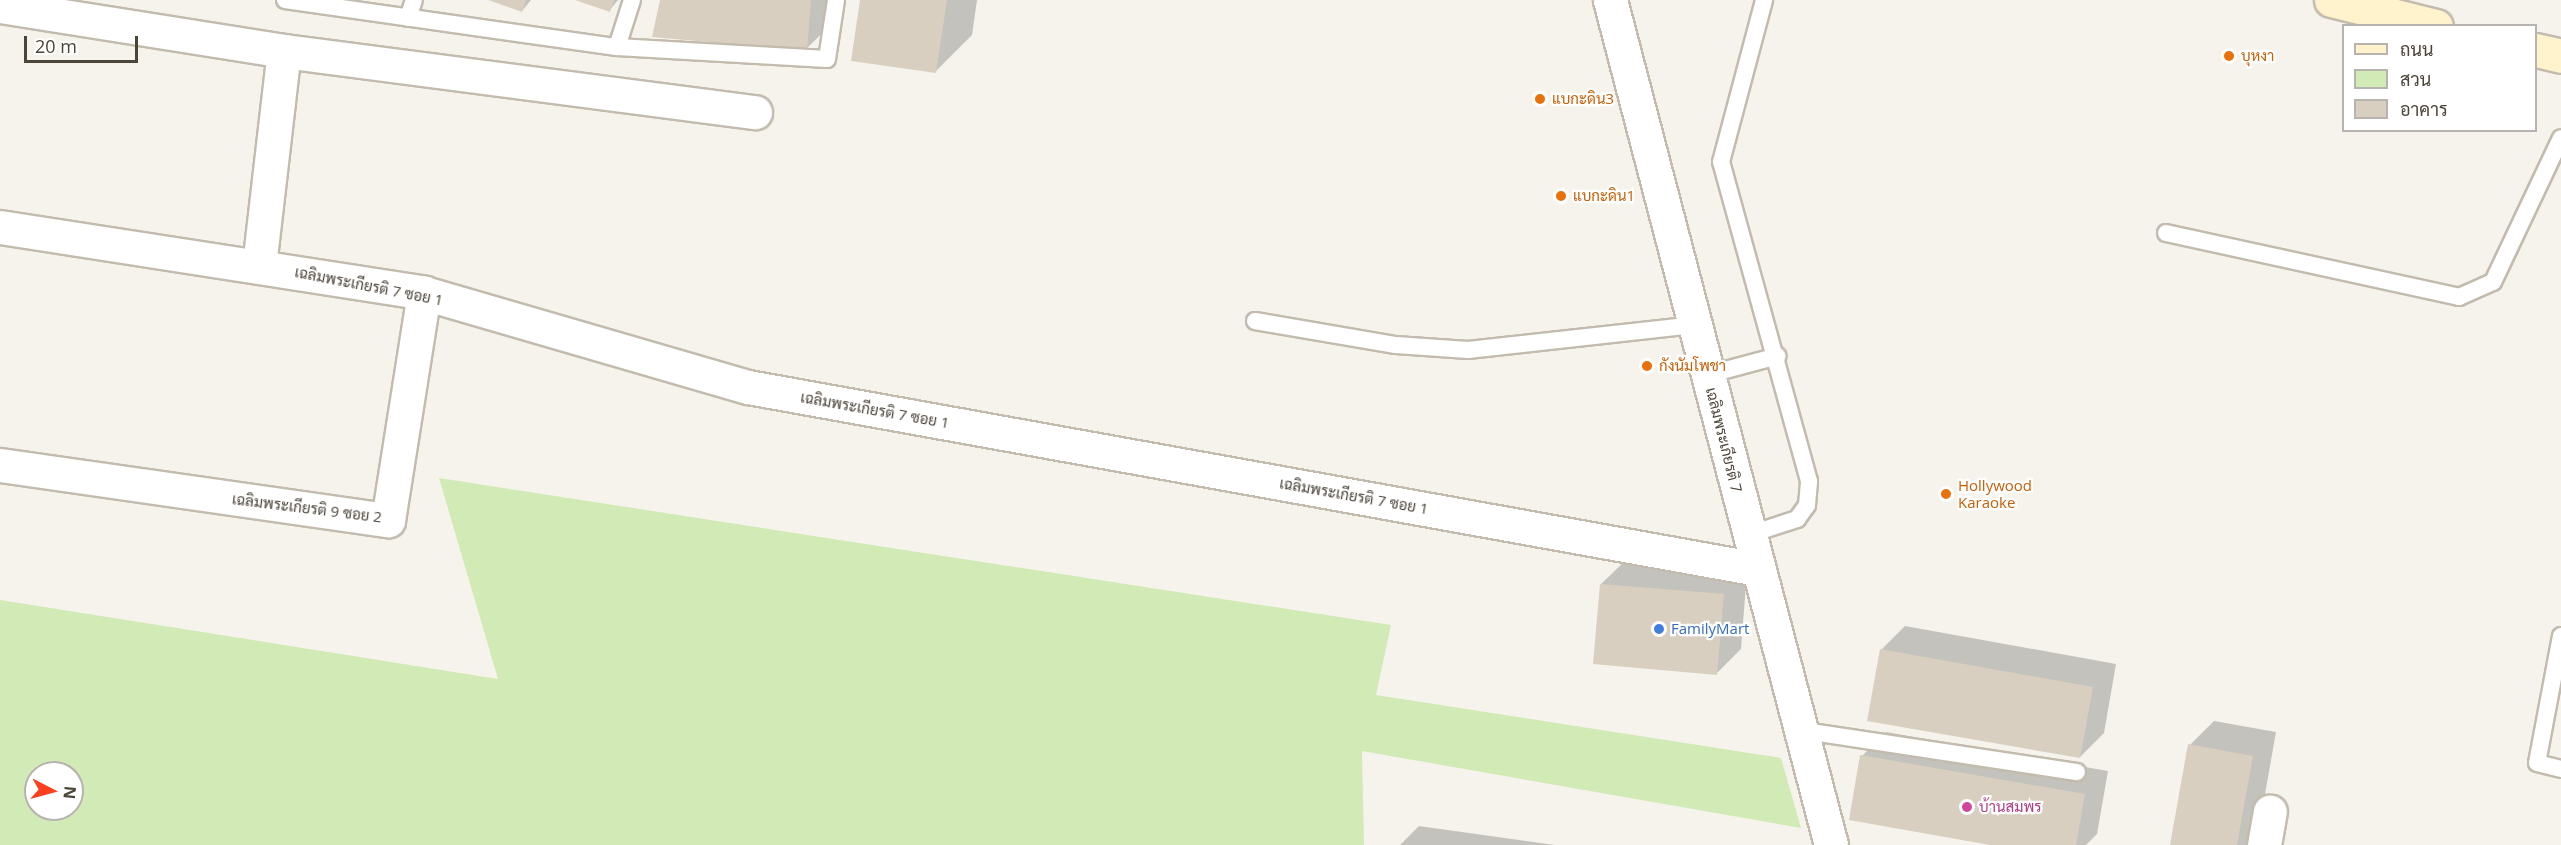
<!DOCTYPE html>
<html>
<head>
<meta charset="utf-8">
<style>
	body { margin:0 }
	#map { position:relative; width:2561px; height:845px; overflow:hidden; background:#f6f3ec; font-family:"Open Sans",Sarabun,sans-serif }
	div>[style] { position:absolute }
	.green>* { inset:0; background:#d2eab5 }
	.shadow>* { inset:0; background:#0003 }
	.building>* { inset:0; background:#d8cfc1 }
	.roads { filter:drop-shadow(2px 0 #c2bbae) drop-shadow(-2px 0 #c2bbae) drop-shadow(0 2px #c2bbae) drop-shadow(0 -2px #c2bbae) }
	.lane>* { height:16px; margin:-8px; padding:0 8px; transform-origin:8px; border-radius:8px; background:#fff }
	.street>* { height:33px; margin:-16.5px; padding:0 16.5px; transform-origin:16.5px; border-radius:16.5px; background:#fff }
	.secondary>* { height:33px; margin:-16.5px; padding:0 16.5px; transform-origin:16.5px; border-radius:16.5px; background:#fff3cd }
	.dots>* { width:16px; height:16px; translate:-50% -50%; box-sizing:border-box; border:3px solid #fff; border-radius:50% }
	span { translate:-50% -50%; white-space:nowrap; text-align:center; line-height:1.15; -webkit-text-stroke:4.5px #fff; paint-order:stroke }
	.food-label { font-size:15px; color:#c56008 }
	.left { translate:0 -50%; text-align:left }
	.street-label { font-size:15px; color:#4b4439 }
	.shop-label { font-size:15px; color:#366cbe }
	.hotel-label { font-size:15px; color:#b23c85 }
	.legend { position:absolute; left:2342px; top:24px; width:195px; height:108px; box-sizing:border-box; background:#fff; border:2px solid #b7b4b0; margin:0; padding:8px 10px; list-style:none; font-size:18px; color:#4b4439 }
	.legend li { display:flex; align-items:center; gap:12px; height:30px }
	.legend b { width:30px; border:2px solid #b7b4b0 }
	.north { position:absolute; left:24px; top:761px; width:60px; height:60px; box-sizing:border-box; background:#fff; border:2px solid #b7b4b0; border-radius:50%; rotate:96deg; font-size:16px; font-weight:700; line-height:24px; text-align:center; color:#4b4439 }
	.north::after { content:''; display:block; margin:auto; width:21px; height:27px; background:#fc3f1d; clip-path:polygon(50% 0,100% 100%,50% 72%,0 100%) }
	.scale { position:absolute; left:24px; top:36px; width:114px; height:27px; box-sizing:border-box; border:3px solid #4b4439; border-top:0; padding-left:8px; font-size:18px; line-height:21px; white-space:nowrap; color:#4b4439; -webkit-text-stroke:4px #fff; paint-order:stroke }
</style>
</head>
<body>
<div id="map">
	<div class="green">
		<i style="clip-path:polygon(evenodd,439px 478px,1391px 625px,1376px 695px,1781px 758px,1801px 828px,1362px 751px,1364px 845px,0 845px,0 600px,498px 679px,439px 478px,36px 773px,72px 773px,72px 809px,36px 809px,36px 773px)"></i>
	</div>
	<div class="shadow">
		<i style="clip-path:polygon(491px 0,531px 0,522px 11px)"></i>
		<i style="clip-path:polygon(578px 0,618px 0,609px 11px)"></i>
		<i style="clip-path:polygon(661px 0,844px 0,843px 13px,806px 49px)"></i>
		<i style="clip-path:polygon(861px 0,977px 0,972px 35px,936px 71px)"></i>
		<i style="clip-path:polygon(1625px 561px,1747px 571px,1741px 649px,1717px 673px,1601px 584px)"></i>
		<i style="clip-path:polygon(1905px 626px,2116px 664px,2104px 733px,2080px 757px,1881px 650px)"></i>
		<i style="clip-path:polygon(2214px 721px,2276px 732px,2256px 845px,2172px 845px,2190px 745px)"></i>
		<i style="clip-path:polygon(1886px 732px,2108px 771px,2097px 834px,2086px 845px,1999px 845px,1862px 756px)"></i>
		<i style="clip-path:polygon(1419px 826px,1555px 845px,1400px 845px)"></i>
	</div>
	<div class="building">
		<i style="clip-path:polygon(488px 0,526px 0,522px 12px)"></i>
		<i style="clip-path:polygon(575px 0,614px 0,610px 12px)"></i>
		<i style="clip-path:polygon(660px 0,811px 0,807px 51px,652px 37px)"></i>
		<i style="clip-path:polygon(860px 0,947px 0,936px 73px,851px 61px)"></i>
		<i style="clip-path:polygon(1600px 584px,1724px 594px,1717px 675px,1593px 664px)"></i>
		<i style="clip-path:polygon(1880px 649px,2093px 687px,2080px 758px,1867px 721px)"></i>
		<i style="clip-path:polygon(2188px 744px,2253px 756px,2237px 845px,2170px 845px)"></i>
		<i style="clip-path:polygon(1860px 755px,2085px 794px,2076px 845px,1990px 845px,1849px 820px)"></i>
	</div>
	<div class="roads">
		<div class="lane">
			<i style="left:285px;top:0;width:335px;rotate:8.1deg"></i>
			<i style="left:617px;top:47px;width:210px;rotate:3.3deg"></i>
			<i style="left:827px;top:59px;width:60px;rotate:-81.3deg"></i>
			<i style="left:408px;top:18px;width:19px;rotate:-72deg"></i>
			<i style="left:617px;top:47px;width:49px;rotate:-72.3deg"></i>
			<i style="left:2166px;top:233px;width:300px;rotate:12.3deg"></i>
			<i style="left:2459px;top:297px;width:37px;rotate:-24deg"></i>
			<i style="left:2493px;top:282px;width:159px;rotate:-64.7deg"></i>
			<i style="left:1255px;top:321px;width:143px;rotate:9.7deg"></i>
			<i style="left:1396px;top:345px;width:72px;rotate:4deg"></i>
			<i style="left:1468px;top:350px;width:227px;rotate:-6.3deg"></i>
			<i style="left:1707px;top:375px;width:73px;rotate:-15deg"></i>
			<i style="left:1748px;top:535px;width:52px;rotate:-18.1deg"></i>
			<i style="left:1797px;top:519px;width:17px;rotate:-54deg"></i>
			<i style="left:1807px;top:505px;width:24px;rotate:-85deg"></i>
			<i style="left:1809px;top:481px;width:331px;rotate:-105.4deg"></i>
			<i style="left:1721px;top:162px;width:168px;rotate:-75.1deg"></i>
			<i style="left:2561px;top:636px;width:129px;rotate:100.7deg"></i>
			<i style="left:2537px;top:763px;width:25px;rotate:14deg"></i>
			<i style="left:1799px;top:730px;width:281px;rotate:8.6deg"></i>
		</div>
		<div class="street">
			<i style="left:1610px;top:0;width:873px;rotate:75.34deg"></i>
			<i style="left:0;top:6px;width:288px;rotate:9deg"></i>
			<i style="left:284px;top:51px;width:475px;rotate:7.4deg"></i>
			<i style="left:0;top:227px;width:429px;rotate:8.8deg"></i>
			<i style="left:424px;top:293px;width:337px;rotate:16.2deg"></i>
			<i style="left:748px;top:387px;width:1025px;rotate:10.22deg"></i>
			<i style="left:259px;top:266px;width:216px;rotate:-83.4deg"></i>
			<i style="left:0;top:465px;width:392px;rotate:8.1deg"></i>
			<i style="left:388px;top:520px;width:230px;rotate:-81deg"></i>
			<i style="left:2264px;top:845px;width:34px;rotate:-80deg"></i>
		</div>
		<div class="secondary">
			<i style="left:2331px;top:0;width:108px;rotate:13.9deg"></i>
			<i style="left:2536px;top:50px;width:26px;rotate:13deg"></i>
		</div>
	</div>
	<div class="dots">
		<i style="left:2229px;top:56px;background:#e8710a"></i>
		<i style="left:1540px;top:99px;background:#e8710a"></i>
		<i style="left:1561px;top:196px;background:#e8710a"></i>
		<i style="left:1647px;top:366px;background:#e8710a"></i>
		<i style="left:1946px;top:494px;background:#e8710a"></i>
		<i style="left:1659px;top:629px;background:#3f7fe0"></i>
		<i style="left:1967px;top:807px;background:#d1479c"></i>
	</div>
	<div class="food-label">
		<span class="left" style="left:2241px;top:56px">บุหงา</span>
		<span class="left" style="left:1552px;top:99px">แบกะดิน3</span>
		<span class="left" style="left:1573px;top:196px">แบกะดิน1</span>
		<span class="left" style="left:1659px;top:366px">กังนัมโพชา</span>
		<span class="left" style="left:1958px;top:494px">Hollywood<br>Karaoke</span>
	</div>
	<div class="street-label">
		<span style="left:369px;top:286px;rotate:11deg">เฉลิมพระเกียรติ 7 ซอย 1</span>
		<span style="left:875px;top:410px;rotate:10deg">เฉลิมพระเกียรติ 7 ซอย 1</span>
		<span style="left:1724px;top:440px;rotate:76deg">เฉลิมพระเกียรติ 7</span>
		<span style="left:1354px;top:496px;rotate:10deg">เฉลิมพระเกียรติ 7 ซอย 1</span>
		<span style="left:307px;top:508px;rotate:7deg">เฉลิมพระเกียรติ 9 ซอย 2</span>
	</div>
	<div class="shop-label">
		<span class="left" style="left:1671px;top:629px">FamilyMart</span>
	</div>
	<div class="hotel-label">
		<span class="left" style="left:1979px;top:807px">บ้านสมพร</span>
	</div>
	<ul class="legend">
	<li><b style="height:8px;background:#fff3cd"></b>ถนน</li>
	<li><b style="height:16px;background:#d2eab5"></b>สวน</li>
	<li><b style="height:16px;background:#d8cfc1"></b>อาคาร</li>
	</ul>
	<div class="north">N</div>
	<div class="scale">20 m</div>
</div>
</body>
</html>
